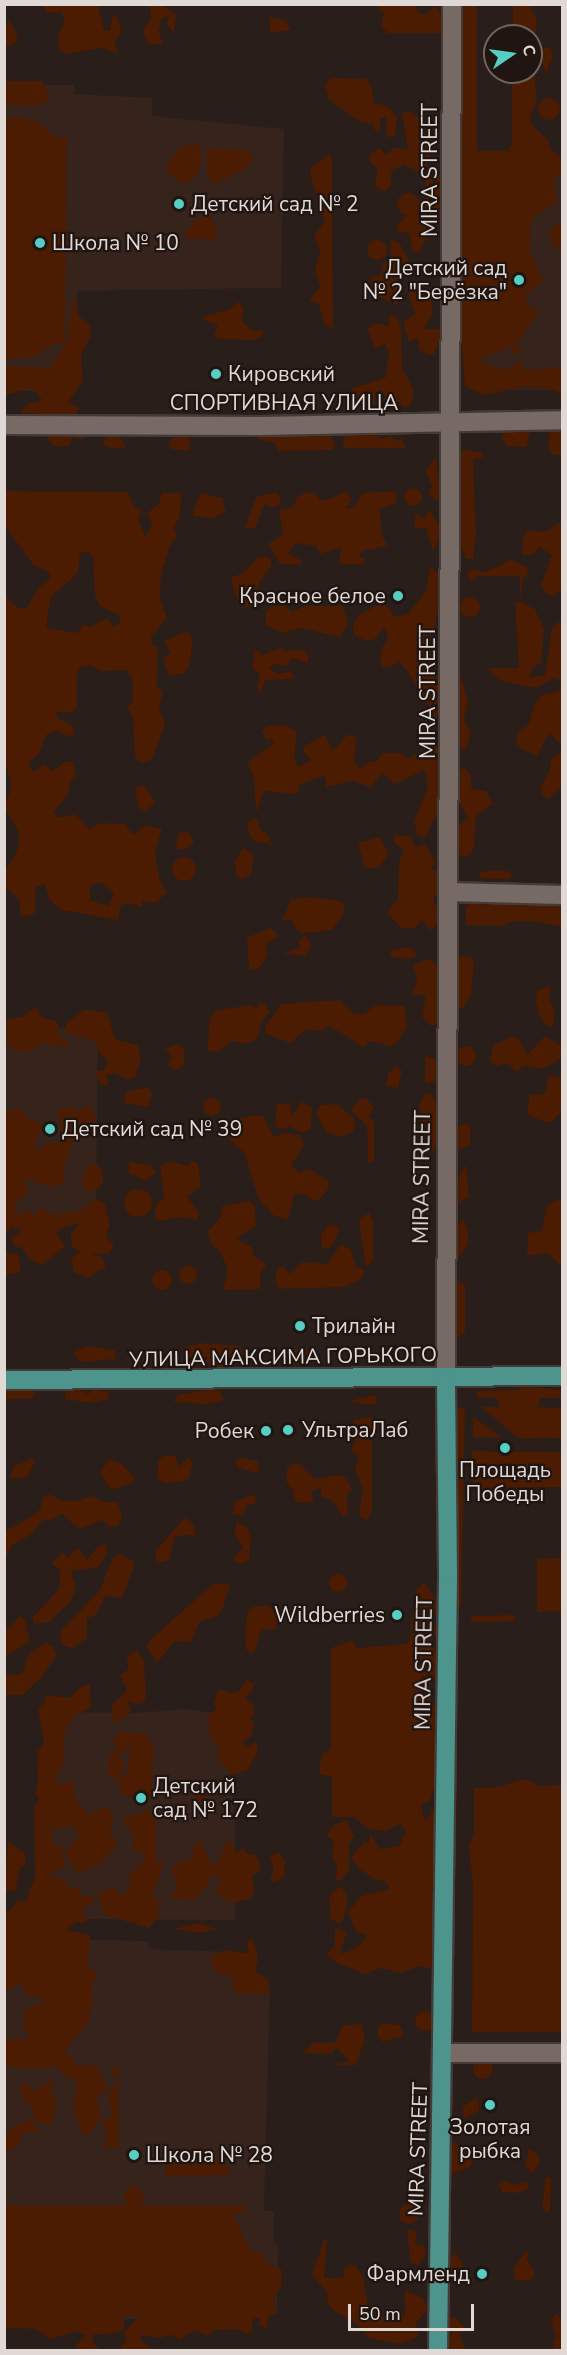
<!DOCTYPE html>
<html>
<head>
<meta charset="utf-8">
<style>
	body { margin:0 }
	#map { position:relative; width:567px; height:2355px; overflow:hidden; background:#291e19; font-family:"Nunito Sans",sans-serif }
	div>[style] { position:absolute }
	.built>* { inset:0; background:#35231c }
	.green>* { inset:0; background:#4b1b02 }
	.round { border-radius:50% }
	.roads { filter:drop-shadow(2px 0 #443a37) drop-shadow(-2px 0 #443a37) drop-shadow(0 2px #443a37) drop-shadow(0 -2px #443a37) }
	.minor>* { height:18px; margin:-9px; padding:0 9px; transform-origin:9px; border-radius:9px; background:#776963 }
	.major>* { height:18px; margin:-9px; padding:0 9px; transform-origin:9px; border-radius:9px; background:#4c948c }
	.dots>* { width:16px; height:16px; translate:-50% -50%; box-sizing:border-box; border:3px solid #201510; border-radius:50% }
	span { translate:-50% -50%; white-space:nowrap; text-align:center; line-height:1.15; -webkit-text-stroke:4.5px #201510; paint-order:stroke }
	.street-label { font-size:21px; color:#e1d9d6 }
	.poi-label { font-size:21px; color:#e1d9d6 }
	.left { translate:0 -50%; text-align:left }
	.right { translate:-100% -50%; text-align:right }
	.frame { position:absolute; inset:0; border:6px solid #e1d9d6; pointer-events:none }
	.north { position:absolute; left:483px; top:24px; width:60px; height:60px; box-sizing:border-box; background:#201510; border:2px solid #6d635f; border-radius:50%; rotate:77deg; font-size:16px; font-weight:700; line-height:24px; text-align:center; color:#e1d9d6 }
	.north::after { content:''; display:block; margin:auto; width:21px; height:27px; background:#56cec3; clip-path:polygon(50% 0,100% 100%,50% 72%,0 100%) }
	.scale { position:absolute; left:348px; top:2304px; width:126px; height:27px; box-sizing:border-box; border:3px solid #e1d9d6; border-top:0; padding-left:8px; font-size:18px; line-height:21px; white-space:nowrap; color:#e1d9d6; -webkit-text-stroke:4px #201510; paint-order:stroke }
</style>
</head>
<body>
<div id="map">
	<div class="built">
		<i style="clip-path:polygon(5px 85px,74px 85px,74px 94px,152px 98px,152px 116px,284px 129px,281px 288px,77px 291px,78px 391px,5px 391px)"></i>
		<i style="clip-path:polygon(476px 171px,562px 171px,562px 390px,476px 390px)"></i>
		<i style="clip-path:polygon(5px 1027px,98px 1029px,96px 1223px,5px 1223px)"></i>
		<i style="clip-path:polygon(185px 1709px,228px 1715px,235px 1820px,235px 1920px,45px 1919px,50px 1712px,135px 1713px)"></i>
		<i style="clip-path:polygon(4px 1938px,148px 1941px,149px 1949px,236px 1952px,270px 1987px,264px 2211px,274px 2211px,274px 2244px,278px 2245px,277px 2314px,5px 2324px)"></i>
	</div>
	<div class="green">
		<i style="clip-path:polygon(41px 5px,98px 5px,104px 30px,110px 31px,112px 17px,116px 16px,120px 24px,121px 33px,115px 41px,118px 54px,102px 48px,65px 54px,59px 49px,58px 37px,65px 19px,61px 12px,48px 13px)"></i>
		<i style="clip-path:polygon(150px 5px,162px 5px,176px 14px,174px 32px,166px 25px,169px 16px,162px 18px,158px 30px,163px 44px,149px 44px,145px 38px,143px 29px,151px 18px)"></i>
		<i style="clip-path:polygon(377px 5px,415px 5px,417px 12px,426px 15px,435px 5px,442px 16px,444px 33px,387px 33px,381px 25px,384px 12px,379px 11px)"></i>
		<i style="clip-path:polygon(455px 5px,477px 5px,477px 151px,508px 151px,512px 144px,512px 72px,531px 72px,531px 36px,513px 36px,513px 5px,529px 5px,537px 19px,533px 62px,537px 101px,530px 117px,534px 127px,549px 141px,549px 147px,562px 159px,562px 171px,554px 177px,557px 203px,533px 217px,531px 226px,530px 251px,543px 280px,525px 297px,529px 306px,540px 310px,515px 346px,522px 349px,518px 356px,508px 347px,482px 358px,483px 365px,491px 364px,496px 370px,501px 366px,509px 371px,517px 361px,522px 362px,523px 370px,562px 368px,562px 396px,556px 390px,527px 386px,483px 395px,465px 386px,459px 311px,456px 210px,461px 200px)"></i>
		<i style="clip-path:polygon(270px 17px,286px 21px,291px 30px,270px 33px)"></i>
		<i style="clip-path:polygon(8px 19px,18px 35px,15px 44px,8px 46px,4px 44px)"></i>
		<i style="clip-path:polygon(550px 47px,553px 57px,546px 73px,539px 55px,543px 48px)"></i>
		<i style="clip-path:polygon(331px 78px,366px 79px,371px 85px,374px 103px,387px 106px,397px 117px,395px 137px,387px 137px,386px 117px,380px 119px,380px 129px,376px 133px,372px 123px,362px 123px,329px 100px,325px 85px)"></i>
		<i style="clip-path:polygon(5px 81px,43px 81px,48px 98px,44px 104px,35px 105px,5px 105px)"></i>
		<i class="round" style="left:538px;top:98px;width:22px;height:22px"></i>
		<i style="clip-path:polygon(408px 110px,422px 121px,421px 131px,430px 135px,438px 131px,441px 138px,429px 143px,431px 156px,426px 169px,418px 172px,404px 164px,391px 172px,391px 185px,386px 191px,380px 190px,375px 185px,377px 169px,369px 160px,371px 153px,380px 148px,386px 155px,393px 148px,408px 149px,402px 114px)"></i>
		<i style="clip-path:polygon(20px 117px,39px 122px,55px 138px,67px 137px,65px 344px,54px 344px,33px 357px,5px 360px,5px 118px)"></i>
		<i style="clip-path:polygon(194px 144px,199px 146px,202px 159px,195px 178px,183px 183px,168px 173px,166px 164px,182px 147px)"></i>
		<i style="clip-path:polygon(210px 148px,248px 150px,254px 158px,245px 169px,215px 184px,207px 175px,206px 152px)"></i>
		<i style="clip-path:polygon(329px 154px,332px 159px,333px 328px,325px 326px,319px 304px,309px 300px,320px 287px,315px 271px,320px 251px,314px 236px,325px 221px,310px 175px,311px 168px)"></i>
		<i style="clip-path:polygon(436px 173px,441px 174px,444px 183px,442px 225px,435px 226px,432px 216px,425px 220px,428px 235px,419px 253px,413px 252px,409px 233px,398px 232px,397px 226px,407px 215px,401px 214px,397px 205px,399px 197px,410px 192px,425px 204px,425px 182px)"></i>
		<i style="clip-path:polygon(211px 215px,217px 234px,214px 240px,184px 238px,194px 220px)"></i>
		<i style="clip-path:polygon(562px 222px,562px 246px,556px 250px,549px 233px,552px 227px)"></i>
		<i style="clip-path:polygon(391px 239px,400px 244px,415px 271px,397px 280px,402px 290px,397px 305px,374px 294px,371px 283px,372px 277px,382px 275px,382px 264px,390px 260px)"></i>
		<i class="round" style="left:367px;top:240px;width:20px;height:20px"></i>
		<i style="clip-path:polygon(415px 284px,431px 301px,433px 312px,424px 329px,438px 329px,441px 333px,435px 353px,429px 355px,419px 350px,418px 338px,409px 342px,404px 327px,404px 321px,415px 314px,408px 294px)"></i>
		<i style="clip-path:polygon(73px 299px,77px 301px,77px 314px,90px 326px,91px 335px,81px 356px,83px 381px,68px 402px,79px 408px,76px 414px,66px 416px,20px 413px,27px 404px,42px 400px,32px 388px,5px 395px,5px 366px,50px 368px,67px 342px)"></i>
		<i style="clip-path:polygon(238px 301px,244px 310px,242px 321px,251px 330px,263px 331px,262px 336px,254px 340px,217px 339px,214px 334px,218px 325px,203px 320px,203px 316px,228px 310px)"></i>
		<i style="clip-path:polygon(390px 314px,397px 317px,401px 326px,402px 367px,413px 389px,413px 399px,410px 406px,403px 406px,388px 401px,381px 390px,375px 393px,375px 405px,351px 403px,348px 399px,353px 388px,385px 378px,389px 352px,385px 344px,375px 349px,368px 329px,375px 323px,388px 326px)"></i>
		<i style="clip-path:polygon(562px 420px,562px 456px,552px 454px,548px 447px,550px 429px)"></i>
		<i style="clip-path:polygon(526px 422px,530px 433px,526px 447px,507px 446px,502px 439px,504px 428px)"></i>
		<i style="clip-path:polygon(325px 426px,335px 444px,332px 450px,278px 451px,275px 442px,258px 440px,257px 433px)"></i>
		<i style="clip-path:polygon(53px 428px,58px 435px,89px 432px,81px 440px,73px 436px,69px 446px,53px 446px,47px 437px,36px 436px,34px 429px)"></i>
		<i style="clip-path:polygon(124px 431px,120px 437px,126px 447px,111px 449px,102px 443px,112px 432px)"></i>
		<i style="clip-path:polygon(374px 431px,382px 439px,390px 435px,396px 441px,402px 439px,405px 448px,343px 448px,344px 432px)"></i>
		<i style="clip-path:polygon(186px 436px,190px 438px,189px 451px,171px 449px,168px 442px,173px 438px)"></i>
		<i style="clip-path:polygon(464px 450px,482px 453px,484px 457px,473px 460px,476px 533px,473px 559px,466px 559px,462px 549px,458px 529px,460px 452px)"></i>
		<i style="clip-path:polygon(436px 457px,441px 495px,436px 501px,429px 494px,432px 487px,426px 470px)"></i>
		<i class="round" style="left:404px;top:488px;width:18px;height:18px"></i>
		<i style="clip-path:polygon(evenodd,5px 491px,128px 492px,134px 507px,142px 510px,138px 518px,145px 537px,152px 525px,147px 513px,159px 504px,162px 493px,181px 493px,180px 516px,174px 528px,177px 537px,170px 545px,161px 575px,160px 599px,167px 618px,151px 637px,152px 645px,158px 648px,157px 688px,163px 691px,159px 709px,165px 723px,152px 760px,140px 763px,135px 757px,133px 717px,127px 706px,133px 702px,132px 677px,126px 670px,101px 671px,88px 665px,80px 667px,77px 675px,77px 707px,72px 712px,56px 712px,58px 719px,73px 725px,74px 733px,70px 737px,56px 731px,46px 735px,39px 754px,29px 762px,33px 772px,43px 764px,53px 771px,64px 762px,73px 761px,76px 776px,70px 782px,68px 795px,54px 811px,59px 818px,74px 814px,90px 829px,100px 823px,125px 824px,133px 835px,146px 825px,162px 829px,155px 851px,159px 878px,167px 893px,155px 903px,142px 901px,142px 907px,126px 903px,120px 907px,118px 920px,61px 910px,49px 899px,45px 884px,35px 888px,35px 914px,20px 917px,20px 900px,5px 887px,5px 870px,16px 855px,19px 841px,18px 830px,5px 808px,11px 786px,4px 753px,5px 596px,18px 608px,26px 609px,38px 588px,51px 578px,48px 571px,34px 566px,5px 526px,5px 491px,89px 552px,93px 557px,95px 597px,100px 606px,120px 616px,120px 622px,114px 627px,107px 618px,90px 627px,83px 625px,78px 633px,46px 628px,51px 597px,78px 573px,80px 553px,89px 552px,5px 491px,96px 883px,101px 883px,114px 893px,109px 906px,90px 900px,90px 887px,96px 883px)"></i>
		<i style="clip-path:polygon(346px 491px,352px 500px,345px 509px,354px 507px,363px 493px,393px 491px,397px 495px,396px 503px,379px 509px,383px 538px,388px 546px,362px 551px,359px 556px,364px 558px,364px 564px,339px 564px,341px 547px,321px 554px,315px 546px,296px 543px,288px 553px,301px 560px,301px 565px,280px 564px,268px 544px,283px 534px,279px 510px,293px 507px,297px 497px,304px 493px,315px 493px,320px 500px,328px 500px)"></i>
		<i style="clip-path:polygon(277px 492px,281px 501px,279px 505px,272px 508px,265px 503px,255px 529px,245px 528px,256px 497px)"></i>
		<i style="clip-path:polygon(200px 493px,222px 498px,226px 512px,214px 518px,192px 516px)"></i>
		<i style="clip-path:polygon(430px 509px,441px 530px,435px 549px,432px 549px,426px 528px,416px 529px,414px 523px,416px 513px,425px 518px)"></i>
		<i style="clip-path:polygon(562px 521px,562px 589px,553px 596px,546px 594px,541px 585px,552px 555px,539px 547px,532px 555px,522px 555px,523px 537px,528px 530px,545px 532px)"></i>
		<i style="clip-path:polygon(258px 557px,269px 557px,272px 565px,259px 583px,254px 604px,246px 608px,235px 595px,231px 578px,244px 572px)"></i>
		<i style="clip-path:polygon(510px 560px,526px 566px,528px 573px,523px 579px,520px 601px,535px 609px,544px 630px,541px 663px,532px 668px,530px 677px,545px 675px,552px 628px,562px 619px,562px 745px,549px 733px,537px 756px,517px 746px,517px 734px,529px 724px,535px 703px,542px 695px,559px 691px,561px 682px,555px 678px,535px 688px,499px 680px,487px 668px,519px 668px,515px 602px,520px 601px,520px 576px,478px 576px,471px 582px,467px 573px,474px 569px,484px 573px)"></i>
		<i style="clip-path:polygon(430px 566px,441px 576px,442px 585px,434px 631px,423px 639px,432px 653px,428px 676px,435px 673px,441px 678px,445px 694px,439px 702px,437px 719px,433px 721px,425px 698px,406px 669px,399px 662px,388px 668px,382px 667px,380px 659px,382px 647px,388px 640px,386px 630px,383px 628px,375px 639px,366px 641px,354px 635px,353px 625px,358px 616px,375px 606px,387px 606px,395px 617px,408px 614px,426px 591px)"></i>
		<i class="round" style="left:460px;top:597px;width:20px;height:20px"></i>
		<i style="clip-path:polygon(272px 606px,286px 606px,292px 612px,305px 606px,343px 606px,348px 623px,340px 637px,301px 628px,282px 633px,266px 625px,266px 612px)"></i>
		<i style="clip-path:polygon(188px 631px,193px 641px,189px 666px,184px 673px,169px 676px,163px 660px,170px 652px,164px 641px)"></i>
		<i style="clip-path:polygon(280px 648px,285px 652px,302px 649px,309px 657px,308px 663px,291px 658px,287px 666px,274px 664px,269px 669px,278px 674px,292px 671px,293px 679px,266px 680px,260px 691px,257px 690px,260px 674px,252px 667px,255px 649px,262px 655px)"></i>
		<i style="clip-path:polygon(460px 673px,468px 701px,464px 720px,471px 733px,466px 749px,461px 750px,456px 734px)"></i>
		<i style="clip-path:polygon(285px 725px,297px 732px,294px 755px,298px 767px,312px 760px,304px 753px,304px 746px,325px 735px,333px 751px,348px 734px,357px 738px,354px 761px,360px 769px,370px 761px,376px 762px,383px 753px,401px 753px,408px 758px,438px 746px,441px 813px,435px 817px,426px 837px,417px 835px,414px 821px,428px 787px,425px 770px,394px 784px,383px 773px,370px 787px,352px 781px,326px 787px,325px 776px,300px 784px,298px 793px,293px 794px,264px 791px,256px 813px,254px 780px,248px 762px,274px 743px,273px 739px,266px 740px,262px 731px,267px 726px)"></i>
		<i style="clip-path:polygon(562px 751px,562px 786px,549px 798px,543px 796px,540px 788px,551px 768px,551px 759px)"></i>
		<i style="clip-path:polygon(463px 766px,471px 776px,471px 789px,486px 791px,493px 804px,476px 816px,474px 846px,471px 855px,463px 857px,457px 853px,456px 827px,468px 818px,452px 791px)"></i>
		<i style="clip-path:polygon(144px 785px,155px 802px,145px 812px,139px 808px,135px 788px)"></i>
		<i style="clip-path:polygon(256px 817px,262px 832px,267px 833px,272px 844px,256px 842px,249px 835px,247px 823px)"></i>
		<i style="clip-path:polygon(189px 832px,194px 842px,187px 849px,175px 849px,179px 833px)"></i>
		<i style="clip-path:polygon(398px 835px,411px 837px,415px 847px,425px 844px,435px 861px,431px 869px,441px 873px,444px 893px,434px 897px,434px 905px,441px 905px,442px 921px,431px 931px,422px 920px,415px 928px,401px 928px,387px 912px,398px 899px,399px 862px,404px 850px,394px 843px,393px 837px)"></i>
		<i style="clip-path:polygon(379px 837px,389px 853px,379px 867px,370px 869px,364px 865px,358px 843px)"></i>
		<i style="clip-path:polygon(243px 848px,253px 853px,253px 860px,251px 875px,241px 879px,236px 875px,235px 861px)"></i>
		<i class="round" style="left:172px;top:857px;width:24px;height:24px"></i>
		<i style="clip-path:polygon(487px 871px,508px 871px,512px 874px,509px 879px,479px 878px,480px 873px)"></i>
		<i style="clip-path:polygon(305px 897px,342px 901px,345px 911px,332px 930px,306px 933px,298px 932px,290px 919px,282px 921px,291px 900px)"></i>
		<i style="clip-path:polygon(562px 898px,562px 926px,529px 921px,513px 921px,502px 926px,466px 925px,466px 907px,471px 903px,481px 905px,506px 900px,518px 905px,528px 899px)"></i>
		<i style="clip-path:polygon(271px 928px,279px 936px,266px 944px,268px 956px,258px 969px,249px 969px,247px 937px)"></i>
		<i style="clip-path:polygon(306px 935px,311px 944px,306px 956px,282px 954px,300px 948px,298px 941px)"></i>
		<i style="clip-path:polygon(409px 947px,419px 955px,409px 959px,390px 956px,391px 950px)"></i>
		<i style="clip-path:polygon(464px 956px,471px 957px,474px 964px,471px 995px,463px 1009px,455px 1008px,451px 958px)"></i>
		<i style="clip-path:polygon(428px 959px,442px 967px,439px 1016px,437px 1024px,431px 1026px,422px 1017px,426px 995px,412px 995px,417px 981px,413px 965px)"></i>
		<i style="clip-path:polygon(551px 986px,549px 998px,555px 1012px,553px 1026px,548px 1027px,540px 1017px,536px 1001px,537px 990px)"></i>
		<i style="clip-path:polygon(340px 1000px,354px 1014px,364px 1014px,376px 1005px,404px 1006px,407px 1025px,398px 1042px,391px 1046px,371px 1041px,363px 1047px,330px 1026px,320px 1031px,306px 1029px,290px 1043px,266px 1034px,265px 1026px,282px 1004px)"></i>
		<i style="clip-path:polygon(259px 1004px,265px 1004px,270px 1012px,261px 1023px,257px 1039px,247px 1044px,232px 1041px,218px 1052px,207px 1051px,210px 1018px,215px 1011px,248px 1005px,257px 1008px)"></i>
		<i style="clip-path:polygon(36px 1007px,41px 1017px,56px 1021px,59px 1028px,56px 1033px,70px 1044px,67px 1047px,42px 1043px,27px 1053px,10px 1048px,5px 1040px,9px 1031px,6px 1030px,7px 1019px,22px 1017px)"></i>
		<i style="clip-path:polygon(84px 1010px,107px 1012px,115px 1039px,138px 1045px,141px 1058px,135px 1077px,128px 1080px,115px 1073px,107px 1075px,108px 1087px,100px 1084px,96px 1071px,103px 1071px,108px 1062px,97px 1049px,96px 1042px,65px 1032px,66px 1023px)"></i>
		<i style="clip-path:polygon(545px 1036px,562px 1046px,562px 1058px,543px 1069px,524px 1066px,517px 1072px,507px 1063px,496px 1066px,490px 1061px,493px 1045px,512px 1037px,519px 1039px,527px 1055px)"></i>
		<i style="clip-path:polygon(178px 1044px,185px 1050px,183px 1066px,175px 1070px,168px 1066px,171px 1056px,165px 1048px)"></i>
		<i class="round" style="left:456px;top:1046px;width:20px;height:20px"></i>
		<i style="clip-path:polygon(425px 1056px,440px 1060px,441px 1078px,429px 1084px,425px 1083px)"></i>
		<i style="clip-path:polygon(397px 1066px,402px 1071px,398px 1088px,386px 1086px,389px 1072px)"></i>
		<i style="clip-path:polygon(549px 1075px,562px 1078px,561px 1112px,551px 1123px,531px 1117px,527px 1111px,530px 1095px,545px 1094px)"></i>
		<i style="clip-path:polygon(149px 1087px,152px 1095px,148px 1107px,124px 1103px,125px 1092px)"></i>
		<i style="clip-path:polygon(431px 1093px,439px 1107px,439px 1140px,434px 1151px,429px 1151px,424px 1146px,429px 1130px,422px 1126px,419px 1105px,425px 1094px)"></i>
		<i class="round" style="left:203px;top:1098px;width:18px;height:18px"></i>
		<i style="clip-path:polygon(360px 1099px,367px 1099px,374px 1108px,369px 1116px,374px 1121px,374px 1161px,368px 1163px,367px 1126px,351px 1110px)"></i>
		<i style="clip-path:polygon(302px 1101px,312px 1108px,311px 1130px,302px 1133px,289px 1126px,286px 1129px,275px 1127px,277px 1104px,290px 1103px,292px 1117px)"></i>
		<i style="clip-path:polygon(88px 1104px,96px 1119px,87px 1127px,78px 1122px,73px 1125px,75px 1134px,64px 1168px,65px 1180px,56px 1187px,38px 1184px,28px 1177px,25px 1183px,28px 1195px,16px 1201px,15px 1208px,19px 1215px,31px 1210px,33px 1218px,40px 1208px,56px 1215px,79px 1211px,95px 1199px,105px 1204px,110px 1225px,106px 1236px,114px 1245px,110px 1253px,98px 1253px,92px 1256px,101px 1256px,106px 1267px,87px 1278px,74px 1272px,71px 1259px,80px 1252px,72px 1247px,71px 1241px,71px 1234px,80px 1223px,59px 1229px,57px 1234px,65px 1246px,42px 1265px,29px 1259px,22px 1248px,13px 1246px,11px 1237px,19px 1234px,20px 1229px,11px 1228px,5px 1235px,4px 1112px,21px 1108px,29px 1120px,37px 1121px,42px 1127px,35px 1143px,38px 1152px,46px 1143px,64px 1143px,57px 1110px,74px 1107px,78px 1113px)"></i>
		<i style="clip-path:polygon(337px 1104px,355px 1119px,353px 1132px,340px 1137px,326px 1132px,316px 1114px,321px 1105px)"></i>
		<i style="clip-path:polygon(256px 1115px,263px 1116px,274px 1137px,283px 1133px,299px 1135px,304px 1146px,291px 1165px,299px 1173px,310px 1169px,328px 1181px,329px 1188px,320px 1199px,313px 1201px,305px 1194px,294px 1195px,288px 1220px,273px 1215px,258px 1198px,245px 1154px,225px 1134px,224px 1124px,228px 1120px)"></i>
		<i style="clip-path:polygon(466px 1123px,470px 1127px,470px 1145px,455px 1152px,458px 1127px)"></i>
		<i style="clip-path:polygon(170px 1161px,188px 1166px,193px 1161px,198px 1164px,201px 1186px,187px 1196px,198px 1212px,198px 1220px,181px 1217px,158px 1221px,154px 1217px,157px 1202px,164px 1198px,160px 1166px)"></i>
		<i style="clip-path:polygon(94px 1162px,102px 1170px,103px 1183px,98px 1189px,87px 1192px,83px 1188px,83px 1174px)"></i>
		<i style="clip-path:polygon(129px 1162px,151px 1165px,156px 1173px,145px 1181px,129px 1173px)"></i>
		<i style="clip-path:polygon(466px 1164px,469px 1197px,458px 1203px,454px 1187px)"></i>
		<i class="round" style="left:124px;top:1189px;width:28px;height:28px"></i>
		<i style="clip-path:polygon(562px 1198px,562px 1267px,547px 1253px,527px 1256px,528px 1233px,542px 1231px,547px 1205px)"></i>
		<i style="clip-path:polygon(250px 1201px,255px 1206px,256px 1226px,236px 1239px,252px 1247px,253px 1255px,266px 1265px,260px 1275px,261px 1289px,223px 1290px,228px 1269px,219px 1250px,212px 1246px,208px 1231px,221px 1217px,222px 1206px)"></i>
		<i style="clip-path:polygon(369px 1212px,373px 1220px,373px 1261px,366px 1267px,359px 1221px)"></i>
		<i style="clip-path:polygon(463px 1219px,468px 1230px,468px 1244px,460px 1256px,452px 1259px,453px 1230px)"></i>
		<i style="clip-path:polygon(330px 1224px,339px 1228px,337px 1237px,330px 1248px,322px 1249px,321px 1234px)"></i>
		<i style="clip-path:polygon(341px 1244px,351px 1250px,356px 1267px,364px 1269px,363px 1278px,344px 1287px,278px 1289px,275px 1279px,278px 1268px,284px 1267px,290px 1274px,302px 1262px,327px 1264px)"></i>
		<i style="clip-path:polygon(5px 1246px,8px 1254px,18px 1253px,21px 1272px,5px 1275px)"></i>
		<i class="round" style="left:179px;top:1266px;width:18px;height:18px"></i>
		<i class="round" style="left:152px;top:1270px;width:20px;height:20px"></i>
		<i style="clip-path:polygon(459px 1281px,465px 1286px,465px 1333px,454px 1339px,451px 1289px)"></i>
		<i style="clip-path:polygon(202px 1343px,238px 1346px,243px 1351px,241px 1360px,223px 1369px,183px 1354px,183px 1348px)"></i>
		<i style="clip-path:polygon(86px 1346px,115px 1350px,116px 1359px,80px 1362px,73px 1353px)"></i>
		<i style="clip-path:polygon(300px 1347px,314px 1353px,312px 1364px,289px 1365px,287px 1357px)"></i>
		<i style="clip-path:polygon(72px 1386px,88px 1394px,97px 1387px,99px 1391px,108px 1392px,109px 1399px,91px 1403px,65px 1399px,66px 1390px)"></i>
		<i style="clip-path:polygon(524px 1386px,562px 1390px,562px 1398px,539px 1398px,540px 1405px,534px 1407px,562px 1408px,562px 1438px,518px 1438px,481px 1407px,499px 1407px,497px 1398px,477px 1397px,477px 1391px,517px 1390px)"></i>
		<i style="clip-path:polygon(31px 1387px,35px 1395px,29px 1399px,5px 1399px,4px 1389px)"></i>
		<i style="clip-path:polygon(209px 1390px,220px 1391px,224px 1400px,208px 1404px,173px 1402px,178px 1395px)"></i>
		<i style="clip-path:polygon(375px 1395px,378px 1403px,371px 1405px,348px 1401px)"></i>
		<i style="clip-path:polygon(458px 1408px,465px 1408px,461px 1606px,456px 1606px)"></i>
		<i style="clip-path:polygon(372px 1417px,372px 1511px,368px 1520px,361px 1518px,359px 1512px,363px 1489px,355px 1469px,359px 1457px,351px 1450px,357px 1435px,351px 1428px,354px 1420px)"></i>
		<i style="clip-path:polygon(473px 1417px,502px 1437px,473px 1438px)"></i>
		<i style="clip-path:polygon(472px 1451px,562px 1452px,562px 1487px,472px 1488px)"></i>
		<i style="clip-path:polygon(164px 1456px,176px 1456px,178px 1467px,189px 1458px,193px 1463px,188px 1480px,165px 1484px,158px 1479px,158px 1461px)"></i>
		<i style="clip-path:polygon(34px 1458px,35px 1462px,27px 1477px,10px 1479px,13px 1466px)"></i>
		<i style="clip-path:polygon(240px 1458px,258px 1461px,259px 1474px,238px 1467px,235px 1461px)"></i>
		<i style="clip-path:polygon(109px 1459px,121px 1463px,134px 1478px,133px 1483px,111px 1490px,100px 1473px)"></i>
		<i style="clip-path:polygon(293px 1464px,300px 1464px,315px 1479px,340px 1475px,346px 1478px,352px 1490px,347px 1495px,348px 1513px,343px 1517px,332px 1500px,322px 1497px,320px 1487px,311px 1492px,314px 1499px,309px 1503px,295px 1502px,293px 1490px,286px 1481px,287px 1468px)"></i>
		<i style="clip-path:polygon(50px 1494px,60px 1500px,79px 1501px,91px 1496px,103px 1502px,118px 1502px,122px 1517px,118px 1526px,110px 1527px,102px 1520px,79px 1529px,62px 1514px,49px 1521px,44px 1519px,29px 1536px,12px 1545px,5px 1559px,5px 1531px,33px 1516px,40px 1509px,44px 1496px)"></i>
		<i style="clip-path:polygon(254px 1494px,256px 1503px,246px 1505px,243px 1516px,232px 1514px,235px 1502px)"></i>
		<i style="clip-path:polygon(185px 1517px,194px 1525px,196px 1535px,175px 1536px,169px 1560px,157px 1563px,155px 1552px)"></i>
		<i style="clip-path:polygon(236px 1522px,246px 1526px,251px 1538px,249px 1559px,244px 1563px,236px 1563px,234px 1559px,243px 1547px,235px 1535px)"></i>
		<i style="clip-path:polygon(107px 1544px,107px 1553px,99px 1567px,71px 1571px,76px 1588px,71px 1601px,49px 1622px,34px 1624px,33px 1617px,60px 1588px,60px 1571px,52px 1563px,63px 1552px,68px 1558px,78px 1548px,87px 1560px,98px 1546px)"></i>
		<i style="clip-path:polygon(119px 1554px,132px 1560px,134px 1566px,122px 1598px,106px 1595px,95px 1616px,87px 1618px,87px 1639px,72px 1648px,62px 1645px,60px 1631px,100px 1590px,113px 1557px)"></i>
		<i style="clip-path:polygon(562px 1558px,562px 1611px,537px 1612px,537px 1559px)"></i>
		<i class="round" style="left:329px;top:1574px;width:18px;height:18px"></i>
		<i style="clip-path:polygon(214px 1583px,230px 1585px,223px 1608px,217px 1616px,200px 1621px,191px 1641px,174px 1642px,157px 1663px,147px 1648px,149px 1641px)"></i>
		<i style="clip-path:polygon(424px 1583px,441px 1607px,441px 1612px,434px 1614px,419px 1606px,416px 1590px)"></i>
		<i style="clip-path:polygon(255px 1606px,269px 1606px,277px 1617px,276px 1630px,261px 1629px,256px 1649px,251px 1654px,246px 1649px,245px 1630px,248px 1611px)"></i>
		<i style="clip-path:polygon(420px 1610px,424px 1619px,442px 1630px,429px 1640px,438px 1655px,436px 1675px,426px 1690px,435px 1706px,437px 1777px,430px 1801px,421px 1804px,424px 1820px,431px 1815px,430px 1810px,438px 1810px,434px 1828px,436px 1965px,432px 1969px,419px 1966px,402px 1973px,381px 1968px,365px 1974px,337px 1963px,326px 1954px,335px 1947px,335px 1929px,338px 1928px,347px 1933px,340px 1950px,343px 1954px,360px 1945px,367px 1935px,357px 1933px,348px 1912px,361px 1896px,390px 1889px,385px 1881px,376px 1880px,359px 1869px,351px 1858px,363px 1843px,369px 1843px,370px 1834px,380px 1849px,399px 1846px,406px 1832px,400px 1824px,385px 1831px,368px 1829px,354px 1817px,332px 1817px,332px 1777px,320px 1774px,320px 1764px,323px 1753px,331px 1749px,331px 1648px,353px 1640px,357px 1648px,407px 1644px,413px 1632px,410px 1628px,413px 1613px)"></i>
		<i style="clip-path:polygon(514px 1615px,515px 1621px,471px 1622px,471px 1616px)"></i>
		<i style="clip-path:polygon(20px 1616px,25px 1619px,30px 1641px,5px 1657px,5px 1632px)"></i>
		<i style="clip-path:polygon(45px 1643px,53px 1646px,57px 1655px,42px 1677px,23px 1695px,5px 1695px,5px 1675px,22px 1674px,29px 1654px)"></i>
		<i style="clip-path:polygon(137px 1650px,144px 1661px,146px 1696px,145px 1702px,136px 1705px,128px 1700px,131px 1713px,117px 1722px,113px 1720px,111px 1705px,127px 1691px,120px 1675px,129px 1669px,126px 1658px)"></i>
		<i style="clip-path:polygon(247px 1680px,253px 1683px,253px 1690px,245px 1698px,253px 1704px,254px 1715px,250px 1717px,254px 1725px,251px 1737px,242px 1742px,247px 1747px,256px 1742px,258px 1751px,248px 1770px,232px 1775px,218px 1759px,220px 1747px,210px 1738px,208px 1717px,216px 1709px,214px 1702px,219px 1689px,231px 1693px,239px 1691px)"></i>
		<i style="clip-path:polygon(90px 1684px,91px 1708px,73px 1716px,63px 1737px,64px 1764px,55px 1777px,57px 1783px,73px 1782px,75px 1799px,89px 1814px,102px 1807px,110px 1810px,113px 1819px,110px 1831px,118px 1844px,99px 1866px,76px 1872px,65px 1852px,78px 1838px,75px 1826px,52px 1829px,52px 1845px,60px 1845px,66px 1866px,51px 1873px,49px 1878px,61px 1877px,71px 1888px,80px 1890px,81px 1896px,94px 1896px,93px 1904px,84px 1907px,83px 1914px,88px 1921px,81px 1924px,78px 1921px,66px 1930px,90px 1935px,87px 1968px,97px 1973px,97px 1979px,91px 1983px,93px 2002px,88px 2023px,65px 2051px,77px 2065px,97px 2066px,107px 2087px,106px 2092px,97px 2095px,101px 2117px,92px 2131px,83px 2136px,73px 2109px,78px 2083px,74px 2079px,67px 2078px,56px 2066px,32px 2069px,5px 2066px,5px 2040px,29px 2038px,24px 2026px,25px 2010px,42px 2002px,43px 1998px,28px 1996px,20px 1984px,5px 1990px,4px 1911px,10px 1911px,17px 1901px,28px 1901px,29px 1889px,35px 1881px,34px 1809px,39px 1797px,35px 1794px,38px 1781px,37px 1752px,44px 1744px,38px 1709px,43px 1706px,46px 1695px,69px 1698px,82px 1686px)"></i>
		<i style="clip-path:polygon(120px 1731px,146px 1734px,154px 1749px,151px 1795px,145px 1801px,120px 1793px,120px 1778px,128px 1771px,131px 1748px,121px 1752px,120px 1758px,125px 1765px,117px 1780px,107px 1773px,111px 1752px,117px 1750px,113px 1739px)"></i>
		<i style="clip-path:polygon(522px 1779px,534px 1782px,535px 1786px,562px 1785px,562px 2032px,472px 2032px,473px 1888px,469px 1847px,474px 1833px,474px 1788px,500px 1787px)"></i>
		<i style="clip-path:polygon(194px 1784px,201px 1785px,206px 1794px,194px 1813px)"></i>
		<i style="clip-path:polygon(146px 1808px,156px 1821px,156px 1860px,164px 1860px,153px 1897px,158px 1900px,159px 1915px,149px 1928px,105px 1915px,97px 1895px,112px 1887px,122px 1895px,129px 1891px,130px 1874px,145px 1859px,142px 1852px,132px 1852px,134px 1837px,122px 1816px,139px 1815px)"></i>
		<i style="clip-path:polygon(347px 1820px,354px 1837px,349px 1844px,349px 1870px,342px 1880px,336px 1880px,337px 1864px,332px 1858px,334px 1842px,327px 1836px,335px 1824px)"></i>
		<i style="clip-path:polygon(199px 1840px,212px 1864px,217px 1864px,227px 1842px,232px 1841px,235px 1853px,243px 1848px,249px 1855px,256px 1854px,261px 1870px,252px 1876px,254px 1894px,250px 1899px,233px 1903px,216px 1894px,221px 1882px,212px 1873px,207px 1885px,193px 1901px,174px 1898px,171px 1895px,177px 1887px,172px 1867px,182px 1860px,193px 1860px,193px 1848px)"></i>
		<i style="clip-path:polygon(8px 1841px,25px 1853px,25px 1865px,20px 1867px,16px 1890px,5px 1891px)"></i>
		<i style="clip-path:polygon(278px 1852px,285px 1860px,284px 1878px,274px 1882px,270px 1880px,274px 1868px,270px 1857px)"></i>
		<i style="clip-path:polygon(341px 1886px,347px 1894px,347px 1908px,342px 1922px,338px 1923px,331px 1919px,329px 1901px,331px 1893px)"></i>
		<i style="clip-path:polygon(198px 1923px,218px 1929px,201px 1933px,172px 1929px)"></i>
		<i style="clip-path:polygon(253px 1939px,258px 1958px,255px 1972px,268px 1979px,270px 1993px,238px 1994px,233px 1990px,233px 1976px,216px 1973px,210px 1957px,225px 1950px,247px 1953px,248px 1941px)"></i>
		<i class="round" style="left:415px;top:2011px;width:20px;height:20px"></i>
		<i style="clip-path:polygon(381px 2023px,400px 2025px,404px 2036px,382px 2042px,377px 2033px)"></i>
		<i style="clip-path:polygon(362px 2024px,365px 2038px,356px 2065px,331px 2065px,350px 2061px,336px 2047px,332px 2054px,302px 2053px,313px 2043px,335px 2043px,342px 2025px)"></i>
		<i class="round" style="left:473px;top:2059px;width:20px;height:20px"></i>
		<i style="clip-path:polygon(118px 2066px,119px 2146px,114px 2150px,110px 2144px,105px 2152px,103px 2143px,108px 2140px,103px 2122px,112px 2115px,108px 2093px,117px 2082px,111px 2070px)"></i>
		<i style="clip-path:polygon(50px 2081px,54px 2082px,51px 2092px,56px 2100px,54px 2119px,51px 2124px,42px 2124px,36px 2122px,31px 2106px,23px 2101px,20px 2086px,25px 2083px,34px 2091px)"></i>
		<i style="clip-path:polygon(478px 2097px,479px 2111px,464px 2119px,462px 2107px)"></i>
		<i style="clip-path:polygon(29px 2118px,39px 2132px,23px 2133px,19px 2144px,5px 2154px,5px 2133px)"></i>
		<i style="clip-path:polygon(453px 2141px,460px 2146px,471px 2147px,477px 2155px,470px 2167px,452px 2174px,446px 2167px)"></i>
		<i style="clip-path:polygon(198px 2146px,203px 2147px,205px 2160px,215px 2162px,221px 2151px,228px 2151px,228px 2158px,221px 2164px,231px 2169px,230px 2175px,166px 2177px,165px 2169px,171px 2162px,188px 2157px)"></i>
		<i style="clip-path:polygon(529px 2149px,538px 2154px,539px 2163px,533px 2174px,525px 2165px)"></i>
		<i style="clip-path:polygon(546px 2176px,551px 2178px,550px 2212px,544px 2211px,542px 2207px)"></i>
		<i style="clip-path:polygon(502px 2181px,516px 2185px,527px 2181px,528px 2189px,520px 2193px,503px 2192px,499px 2186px)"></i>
		<i class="round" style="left:124px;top:2187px;width:20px;height:20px"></i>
		<i class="round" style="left:399px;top:2204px;width:20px;height:20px"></i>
		<i style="clip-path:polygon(5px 2205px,245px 2205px,246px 2213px,232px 2214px,251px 2251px,260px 2252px,268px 2264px,282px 2270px,281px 2287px,274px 2296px,276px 2314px,269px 2316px,266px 2329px,259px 2325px,260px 2318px,253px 2319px,252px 2331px,246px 2334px,236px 2329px,215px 2330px,208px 2336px,195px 2330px,179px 2340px,172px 2335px,159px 2338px,143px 2335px,140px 2339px,153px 2350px,119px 2350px,126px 2341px,124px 2332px,141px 2315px,123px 2316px,125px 2329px,117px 2333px,93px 2335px,92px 2341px,101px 2350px,77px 2350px,76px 2345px,86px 2335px,75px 2331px,51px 2339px,36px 2329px,5px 2328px,5px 2312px,9px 2313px,4px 2310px)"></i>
		<i style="clip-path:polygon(407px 2230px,414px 2230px,417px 2235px,415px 2244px,423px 2245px,426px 2254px,418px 2265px,411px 2263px)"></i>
		<i style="clip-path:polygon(324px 2239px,327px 2239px,324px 2278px,343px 2278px,344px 2269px,351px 2264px,356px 2266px,363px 2277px,370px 2318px,405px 2317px,405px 2290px,423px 2298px,428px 2309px,416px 2323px,418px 2337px,400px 2344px,369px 2338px,357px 2324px,333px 2310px,327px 2302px,328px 2293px,312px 2275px)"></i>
		<i style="clip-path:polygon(527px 2250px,530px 2254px,526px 2258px,535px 2273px,531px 2280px,523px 2281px,515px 2279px,514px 2268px)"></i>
		<i style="clip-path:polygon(456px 2253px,463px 2265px,459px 2273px,451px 2273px,447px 2259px)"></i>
		<i style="clip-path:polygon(556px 2314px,562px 2318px,562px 2350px,552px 2350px,556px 2337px,551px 2320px)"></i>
		<i style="clip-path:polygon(454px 2316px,466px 2329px,459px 2335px,466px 2350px,442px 2350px,443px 2342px,453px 2334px,447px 2330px,444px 2321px)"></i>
	</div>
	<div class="roads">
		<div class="minor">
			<i style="left:4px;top:425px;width:257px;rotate:0.2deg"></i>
			<i style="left:261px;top:426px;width:301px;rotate:-1.1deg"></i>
			<i style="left:449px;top:892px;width:113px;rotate:1.5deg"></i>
			<i style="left:446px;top:1377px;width:1373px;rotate:-89.75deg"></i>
			<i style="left:443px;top:2053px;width:119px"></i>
		</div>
		<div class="major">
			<i style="left:4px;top:1380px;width:558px;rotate:-0.41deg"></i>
			<i style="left:438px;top:2350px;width:775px;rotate:-89.26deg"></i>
			<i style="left:448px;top:1575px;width:198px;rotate:-90.6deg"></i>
		</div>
	</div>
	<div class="dots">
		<i style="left:179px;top:204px;background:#56cec3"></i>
		<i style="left:40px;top:243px;background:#56cec3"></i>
		<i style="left:519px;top:280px;background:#56cec3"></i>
		<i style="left:216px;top:374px;background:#56cec3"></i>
		<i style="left:398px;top:596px;background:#56cec3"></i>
		<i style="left:50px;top:1129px;background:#56cec3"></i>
		<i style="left:300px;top:1326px;background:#56cec3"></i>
		<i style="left:288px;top:1430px;background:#56cec3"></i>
		<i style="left:266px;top:1431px;background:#56cec3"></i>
		<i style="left:505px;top:1448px;background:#56cec3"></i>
		<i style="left:397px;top:1615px;background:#56cec3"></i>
		<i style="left:141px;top:1798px;background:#56cec3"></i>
		<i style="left:490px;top:2105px;background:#56cec3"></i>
		<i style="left:134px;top:2155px;background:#56cec3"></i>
		<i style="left:482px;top:2274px;background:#56cec3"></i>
	</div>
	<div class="street-label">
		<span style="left:430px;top:170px;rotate:-90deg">MIRA STREET</span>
		<span style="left:284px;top:403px">СПОРТИВНАЯ УЛИЦА</span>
		<span style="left:428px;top:692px;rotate:-90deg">MIRA STREET</span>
		<span style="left:422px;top:1177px;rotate:-89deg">MIRA STREET</span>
		<span style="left:283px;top:1357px;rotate:-1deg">УЛИЦА МАКСИМА ГОРЬКОГО</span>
		<span style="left:424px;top:1663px;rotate:-89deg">MIRA STREET</span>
		<span style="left:418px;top:2149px;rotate:-88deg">MIRA STREET</span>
	</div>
	<div class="poi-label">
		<span class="left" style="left:191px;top:204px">Детский сад № 2</span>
		<span class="left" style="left:52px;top:243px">Школа № 10</span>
		<span class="right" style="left:507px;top:280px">Детский сад<br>№ 2 "Берёзка"</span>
		<span class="left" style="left:228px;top:374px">Кировский</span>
		<span class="right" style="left:386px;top:596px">Красное белое</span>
		<span class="left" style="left:62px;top:1129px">Детский сад № 39</span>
		<span class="left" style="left:312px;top:1326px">Трилайн</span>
		<span class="left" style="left:302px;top:1430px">УльтраЛаб</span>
		<span class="right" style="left:254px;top:1431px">Робек</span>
		<span style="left:505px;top:1482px">Площадь<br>Победы</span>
		<span class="right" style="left:385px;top:1615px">Wildberries</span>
		<span class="left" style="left:153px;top:1798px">Детский<br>сад № 172</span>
		<span style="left:490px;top:2139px">Золотая<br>рыбка</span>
		<span class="left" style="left:146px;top:2155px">Школа № 28</span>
		<span class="right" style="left:470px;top:2274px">Фармленд</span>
	</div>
	<div class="frame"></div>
	<div class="north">С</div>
	<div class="scale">50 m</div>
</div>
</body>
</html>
